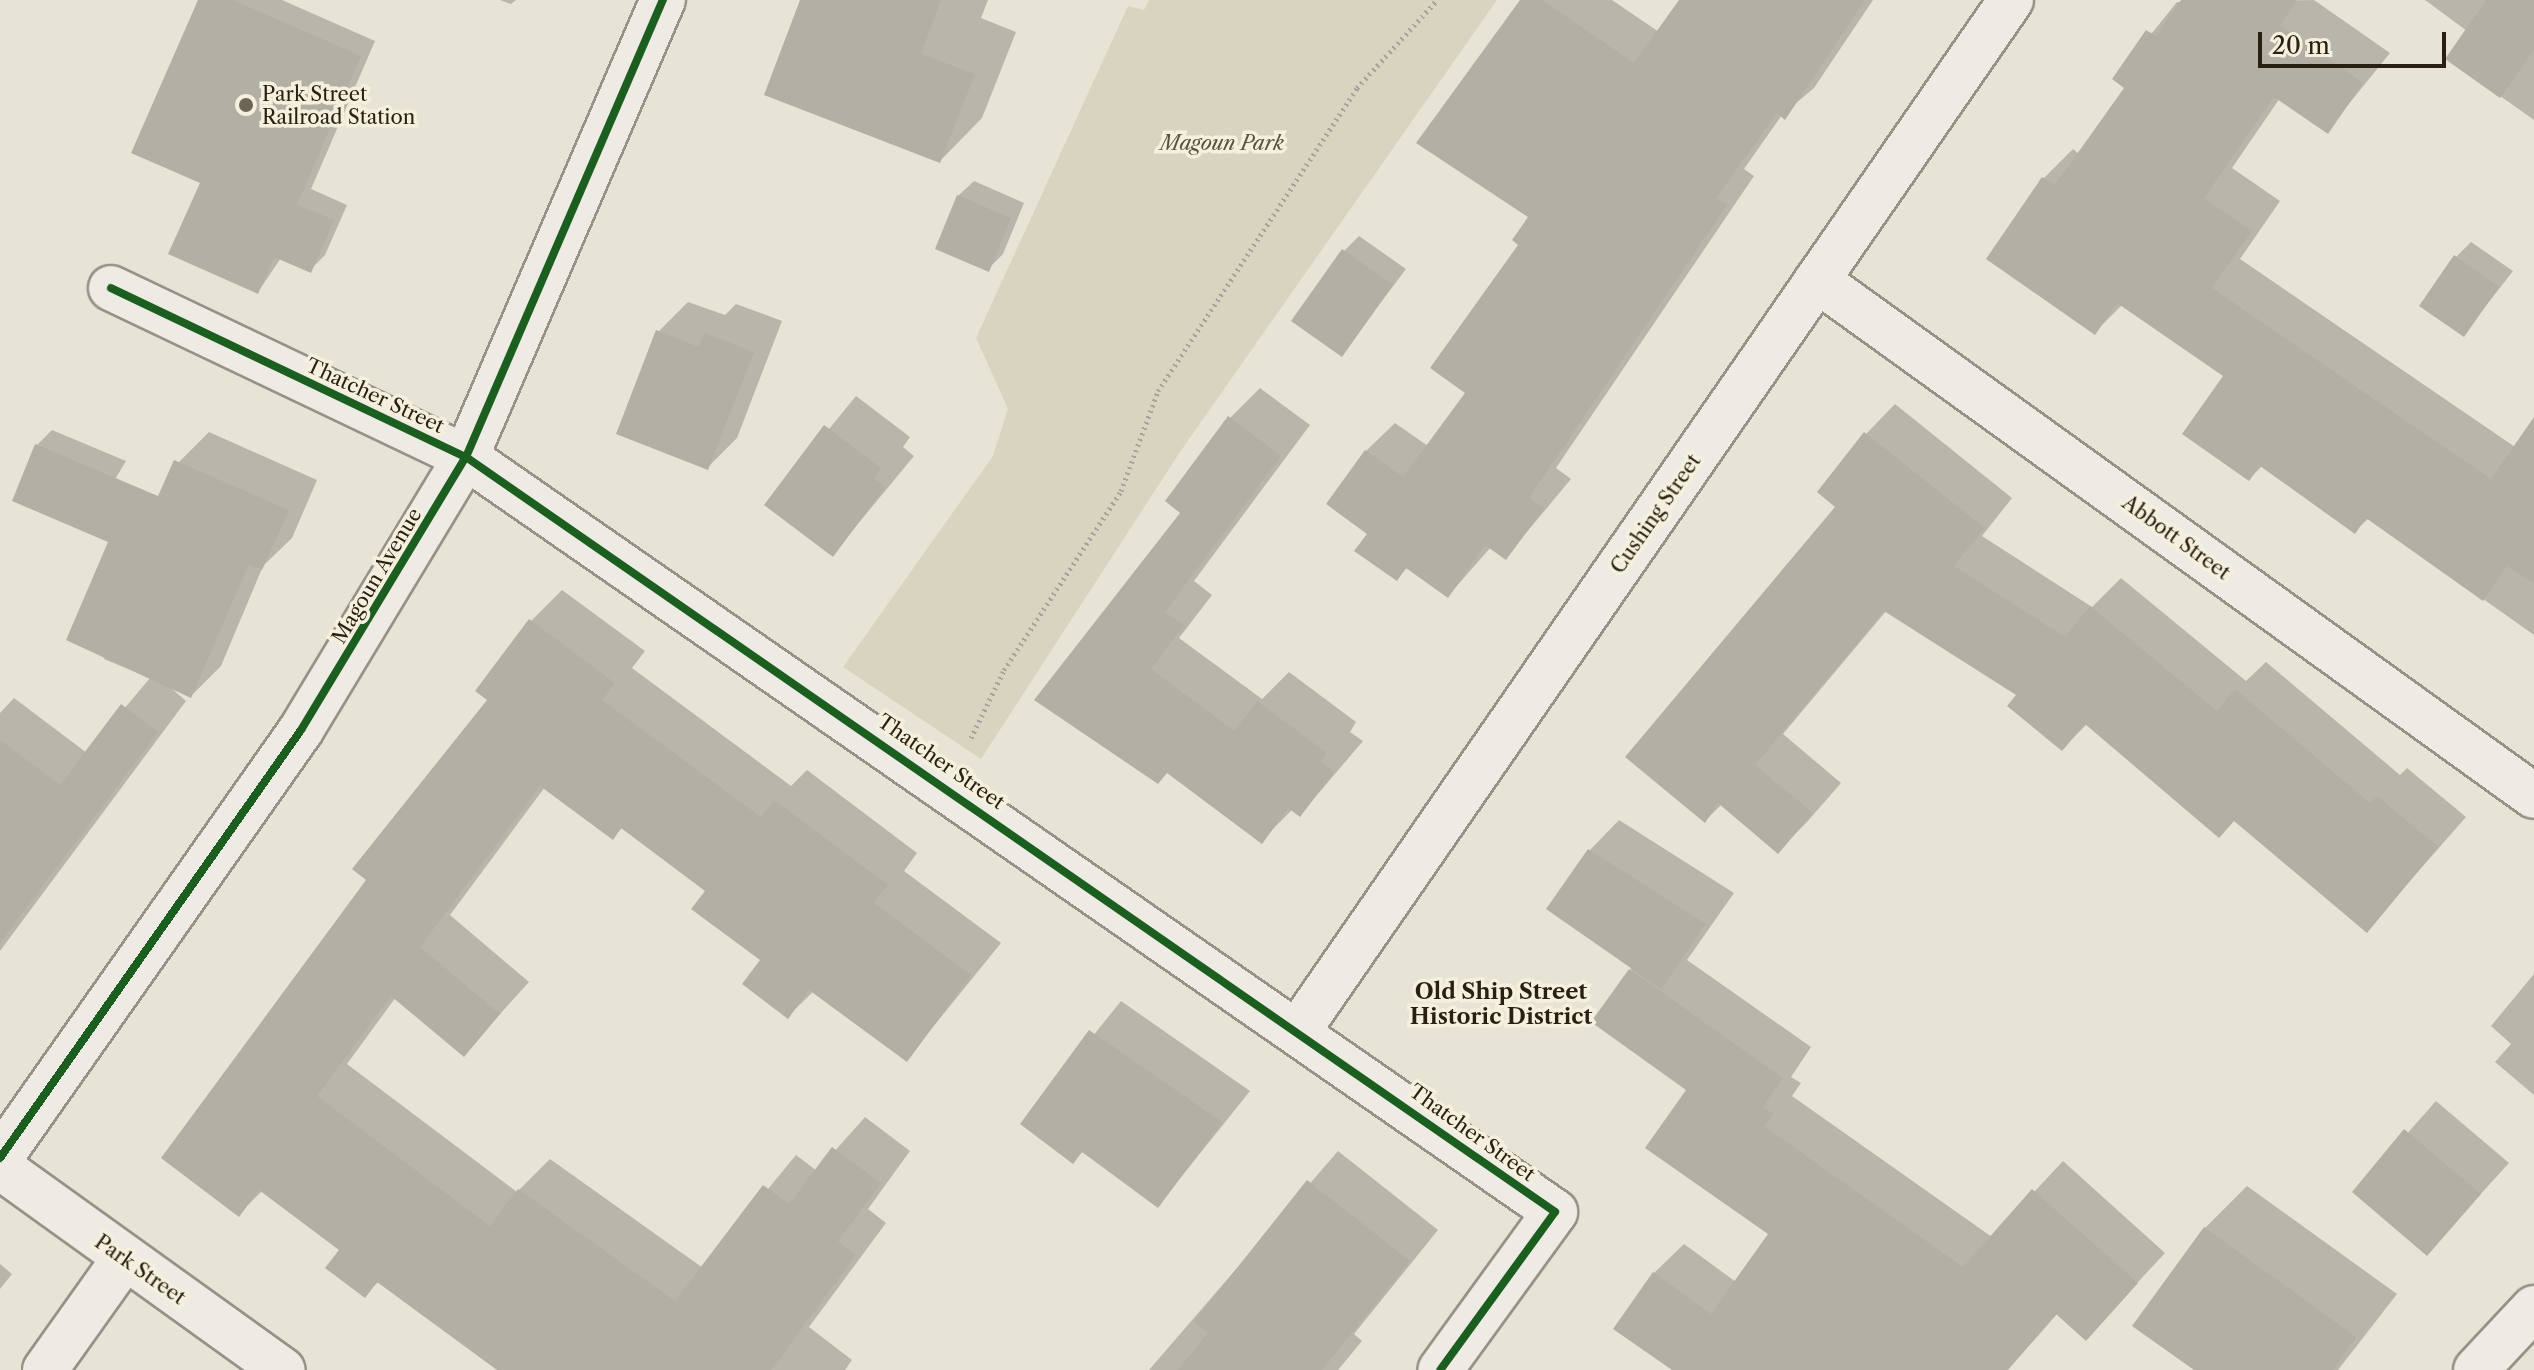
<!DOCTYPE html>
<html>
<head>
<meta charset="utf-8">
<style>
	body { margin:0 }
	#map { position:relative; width:2534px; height:1370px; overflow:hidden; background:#e7e4d5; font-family:"Libre Caslon Text",serif }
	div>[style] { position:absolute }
	.green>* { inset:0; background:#d9d4bf }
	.shadow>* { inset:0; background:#0003 }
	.building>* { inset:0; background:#b2afa4 }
	.path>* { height:5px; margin-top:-2.5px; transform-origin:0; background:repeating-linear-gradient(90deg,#a7a49d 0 2px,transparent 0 6px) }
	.roads { filter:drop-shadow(2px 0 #959288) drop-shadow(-2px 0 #959288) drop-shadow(0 2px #959288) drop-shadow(0 -2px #959288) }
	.street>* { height:44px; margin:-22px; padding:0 22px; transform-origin:22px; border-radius:22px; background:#edebe3 }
	.secondary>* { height:44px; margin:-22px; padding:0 22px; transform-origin:22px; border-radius:22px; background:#edebe3 }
	.cycleway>* { height:8px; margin:-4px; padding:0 4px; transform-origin:4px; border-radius:4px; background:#1b5e20 }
	.dots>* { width:22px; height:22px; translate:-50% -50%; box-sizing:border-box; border:4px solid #f5f0de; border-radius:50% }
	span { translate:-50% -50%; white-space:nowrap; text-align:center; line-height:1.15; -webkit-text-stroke:7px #f5f0de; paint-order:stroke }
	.poi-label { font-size:20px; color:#291f12 }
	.left { translate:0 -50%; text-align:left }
	.park-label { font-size:20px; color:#5a5140; font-style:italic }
	.street-label { font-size:20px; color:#291f12 }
	.neighbourhood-label { font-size:22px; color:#291f12; font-weight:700 }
	.scale { position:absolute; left:2258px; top:32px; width:188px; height:36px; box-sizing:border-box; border:4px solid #291f12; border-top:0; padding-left:10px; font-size:24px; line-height:28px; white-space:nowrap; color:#291f12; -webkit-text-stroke:6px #f5f0de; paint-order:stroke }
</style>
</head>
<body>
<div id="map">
	<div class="green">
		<i style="clip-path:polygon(1149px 0,1497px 0,1180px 452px,981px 759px,843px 667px,993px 456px,1008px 409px,976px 338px,1128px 6px,1144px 10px)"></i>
	</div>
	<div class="shadow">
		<i style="clip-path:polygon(200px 0,282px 0,375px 41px,311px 189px,347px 205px,325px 255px,310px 270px,281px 258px,258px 292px,202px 182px)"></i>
		<i style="clip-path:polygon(500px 0,516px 0,511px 4px)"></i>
		<i style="clip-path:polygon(803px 0,988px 0,981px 18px,1016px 32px,982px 118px,940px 161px)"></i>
		<i style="clip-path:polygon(1522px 0,1612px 0,1659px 32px,1682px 0,1873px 0,1814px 88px,1782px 115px,1744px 169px,1754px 176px,1556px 468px,1571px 479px,1506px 557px,1491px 547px,1448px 596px,1408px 567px,1396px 578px,1370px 534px,1366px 451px,1395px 423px,1428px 446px,1468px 392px,1531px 217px)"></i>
		<i style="clip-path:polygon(2314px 0,2390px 53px,2327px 131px,2280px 98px,2232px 168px,2280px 201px,2240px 259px,2518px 449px,2534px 432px,2534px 635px,2369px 518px,2355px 531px,2263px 465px,2249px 479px,2226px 375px,2123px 304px,2094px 333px,1988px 258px,2044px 178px,2073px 149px,2079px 154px,2126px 87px,2115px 79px,2177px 2px)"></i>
		<i style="clip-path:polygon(2425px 0,2534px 0,2534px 120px,2448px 59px,2467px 31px)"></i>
		<i style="clip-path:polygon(974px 181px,1024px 203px,1003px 254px,988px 269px,958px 196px)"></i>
		<i style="clip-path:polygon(1359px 236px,1406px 269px,1342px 354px,1344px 251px)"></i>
		<i style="clip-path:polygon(2471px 242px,2513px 271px,2464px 334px,2456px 257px)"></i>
		<i style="clip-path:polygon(688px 302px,725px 315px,736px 304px,782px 321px,737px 438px,707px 468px,658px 332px)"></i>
		<i style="clip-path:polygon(1260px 388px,1310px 425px,1194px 581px,1212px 595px,1179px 638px,1262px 699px,1289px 672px,1356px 722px,1350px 732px,1363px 741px,1300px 815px,1293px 809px,1261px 841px,1168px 771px,1036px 699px,1182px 512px,1230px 418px)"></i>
		<i style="clip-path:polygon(856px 396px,910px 437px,903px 447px,914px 456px,833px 554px,767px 505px)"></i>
		<i style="clip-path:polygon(1895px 404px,2012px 498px,1982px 536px,2092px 607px,2121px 578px,2246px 681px,2266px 662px,2400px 775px,2407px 768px,2466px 817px,2367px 930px,2235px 819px,2087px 724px,2062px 749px,2019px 695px,1887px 610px,1783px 734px,1841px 783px,1807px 822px,1778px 851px,1722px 804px,1705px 821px,1866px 434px)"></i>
		<i style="clip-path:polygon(52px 430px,126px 461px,95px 513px,37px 445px)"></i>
		<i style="clip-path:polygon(209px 432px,317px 480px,292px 538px,263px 566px,221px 666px,191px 696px,171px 688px,186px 701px,0 951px,0 713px,14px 698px,87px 753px,150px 678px,104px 659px,179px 462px)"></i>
		<i style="clip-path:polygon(562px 590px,645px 651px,632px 668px,791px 786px,807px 770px,917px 853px,904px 871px,1001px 943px,907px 1059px,814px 991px,788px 1016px,762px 959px,708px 890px,623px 827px,613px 837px,545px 787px,450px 915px,529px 982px,464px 1054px,396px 997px,347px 1064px,517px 1192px,550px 1159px,703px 1268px,796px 1155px,817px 1171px,865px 1117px,910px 1151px,868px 1209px,886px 1223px,809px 1327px,852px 1360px,845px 1370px,499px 1370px,379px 1281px,365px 1295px,342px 1250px,263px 1190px,239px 1214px,369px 879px,489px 699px,531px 621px)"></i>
		<i style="clip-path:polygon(1619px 820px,1734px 893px,1687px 960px,1811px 1047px,1791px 1077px,1801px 1083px,1792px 1096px,1992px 1237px,2063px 1161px,2165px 1253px,2086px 1338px,2058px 1313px,2008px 1370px,1676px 1370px,1654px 1273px,1684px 1244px,1736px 1282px,1771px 1233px,1688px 1090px,1631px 970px,1590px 850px)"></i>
		<i style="clip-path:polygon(2534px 974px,2534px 1095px,2495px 1062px,2511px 1044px,2491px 1026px)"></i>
		<i style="clip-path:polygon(1121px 1001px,1250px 1091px,1158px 1206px,1084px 1150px,1073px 1161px,1023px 1123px)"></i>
		<i style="clip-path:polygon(2436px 1101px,2509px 1163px,2427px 1253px,2355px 1192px)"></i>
		<i style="clip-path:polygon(1338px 1151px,1438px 1230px,1354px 1334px,1362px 1341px,1338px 1370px,1149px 1370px)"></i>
		<i style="clip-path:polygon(2247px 1186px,2397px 1294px,2338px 1370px,2197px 1370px,2205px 1228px)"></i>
		<i style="clip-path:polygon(0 1264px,12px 1274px,0 1289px)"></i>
	</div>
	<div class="building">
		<i style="clip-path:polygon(198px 0,233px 0,361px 56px,297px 205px,334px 220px,311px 273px,274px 257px,258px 294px,168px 254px,200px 183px,131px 153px)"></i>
		<i style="clip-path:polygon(800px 0,941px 0,921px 54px,975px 74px,940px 163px,764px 95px)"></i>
		<i style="clip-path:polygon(1520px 0,1542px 0,1634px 63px,1679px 0,1865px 0,1785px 120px,1777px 113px,1716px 198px,1727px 205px,1529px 498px,1544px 508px,1506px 560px,1485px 545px,1448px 598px,1406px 568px,1397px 581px,1354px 551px,1367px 534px,1326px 504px,1365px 450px,1403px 477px,1465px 393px,1430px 368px,1518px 245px,1512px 240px,1528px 217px,1416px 143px)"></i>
		<i style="clip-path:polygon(2181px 0,2297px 0,2280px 25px,2363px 83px,2328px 134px,2274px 97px,2204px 198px,2252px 231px,2212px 288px,2491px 479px,2534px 417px,2534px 584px,2507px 566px,2483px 601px,2366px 518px,2355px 534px,2260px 466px,2249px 481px,2182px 434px,2223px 376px,2117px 303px,2095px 335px,1986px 259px,2042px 177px,2055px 185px,2124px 88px,2112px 79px,2146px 30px,2156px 36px)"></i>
		<i style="clip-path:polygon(2486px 0,2534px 0,2534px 50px,2500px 98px,2445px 59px)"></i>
		<i style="clip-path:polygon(957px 195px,1011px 218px,989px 272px,935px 249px)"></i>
		<i style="clip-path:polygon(1342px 249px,1393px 285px,1342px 357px,1291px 321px)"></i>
		<i style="clip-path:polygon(2454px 255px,2499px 287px,2464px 337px,2419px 306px)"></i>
		<i style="clip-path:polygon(656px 330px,699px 347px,704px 333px,754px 352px,708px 470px,616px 434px)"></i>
		<i style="clip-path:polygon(1228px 416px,1281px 456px,1165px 612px,1184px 625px,1151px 669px,1234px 731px,1257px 701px,1327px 753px,1321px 762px,1334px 772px,1300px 817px,1288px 808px,1262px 844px,1167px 773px,1158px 784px,1034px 700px,1180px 513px,1165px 501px)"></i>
		<i style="clip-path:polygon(824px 425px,881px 468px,874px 478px,885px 487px,833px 557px,764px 505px)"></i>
		<i style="clip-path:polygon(1864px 432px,1985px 528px,1954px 566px,2065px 637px,2090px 606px,2217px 711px,2235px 689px,2370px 803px,2377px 796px,2438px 847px,2367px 933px,2234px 821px,2219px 838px,2085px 724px,2062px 751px,2007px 706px,2016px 695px,1884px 611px,1755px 765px,1813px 813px,1778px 854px,1718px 803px,1705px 823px,1625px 757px,1835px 507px,1817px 492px)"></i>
		<i style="clip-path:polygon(35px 444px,158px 496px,174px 460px,289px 510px,262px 570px,249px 564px,191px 698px,66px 640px,108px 542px,12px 501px)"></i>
		<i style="clip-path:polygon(529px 619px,615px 683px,602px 700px,761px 817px,774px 800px,888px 885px,874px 903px,971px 975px,907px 1062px,809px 990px,788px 1019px,742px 984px,760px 960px,691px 909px,705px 891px,621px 828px,613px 840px,540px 786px,420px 947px,500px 1014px,464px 1057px,391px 996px,317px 1096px,490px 1226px,518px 1189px,675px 1301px,763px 1185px,789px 1204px,832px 1147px,881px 1183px,838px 1241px,856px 1255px,771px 1370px,497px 1370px,377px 1282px,365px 1298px,325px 1268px,339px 1250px,259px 1190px,239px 1217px,161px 1158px,366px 880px,352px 869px,487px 700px,475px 691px)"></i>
		<i style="clip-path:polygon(121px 704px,158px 732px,0 943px,0 740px,60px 785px)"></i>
		<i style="clip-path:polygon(1588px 849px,1706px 924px,1661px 989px,1546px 909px)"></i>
		<i style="clip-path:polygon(1629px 969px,1783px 1078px,1763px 1107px,1774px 1114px,1764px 1126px,1963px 1267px,2032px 1189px,2138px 1283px,2086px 1341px,2056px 1314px,2007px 1370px,1672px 1370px,1613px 1329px,1653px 1272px,1711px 1314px,1768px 1234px,1645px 1148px,1686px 1090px,1591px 1022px)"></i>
		<i style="clip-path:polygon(1089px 1030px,1222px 1122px,1158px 1208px,1082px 1152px,1073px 1164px,1020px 1124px)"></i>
		<i style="clip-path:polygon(2404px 1129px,2481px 1194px,2427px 1256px,2352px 1192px)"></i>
		<i style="clip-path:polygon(1307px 1180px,1410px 1261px,1322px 1370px,1178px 1370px,1208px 1333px,1194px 1322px)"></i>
		<i style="clip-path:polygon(2204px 1227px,2356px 1337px,2333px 1370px,2194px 1370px,2132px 1326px)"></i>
	</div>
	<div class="path">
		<i style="left:971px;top:738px;width:76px;rotate:-64.1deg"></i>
		<i style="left:1004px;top:670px;width:214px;rotate:-56.8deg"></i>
		<i style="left:1121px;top:491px;width:107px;rotate:-69.7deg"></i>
		<i style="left:1158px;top:391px;width:363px;rotate:-56.7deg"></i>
		<i style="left:1357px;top:88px;width:119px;rotate:-47.7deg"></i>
	</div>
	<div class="roads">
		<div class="street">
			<i style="left:1817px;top:280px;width:883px;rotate:35.74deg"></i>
			<i style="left:111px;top:288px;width:393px;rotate:25.5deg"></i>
			<i style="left:466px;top:457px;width:1325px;rotate:34.73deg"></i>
			<i style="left:1555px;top:1212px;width:195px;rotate:126deg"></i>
			<i style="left:1300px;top:1028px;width:1250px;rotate:-55.33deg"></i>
			<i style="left:0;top:1158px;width:523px;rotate:-54.88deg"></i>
			<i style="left:301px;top:730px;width:319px;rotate:-58.9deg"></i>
			<i style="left:466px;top:457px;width:498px;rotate:-66.7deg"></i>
			<i style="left:45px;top:1370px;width:136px;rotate:-54.6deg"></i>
		</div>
		<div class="secondary">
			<i style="left:0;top:1167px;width:348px;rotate:35.7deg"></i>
			<i style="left:2476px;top:1370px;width:85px;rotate:-46.9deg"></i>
		</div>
	</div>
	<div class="cycleway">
		<i style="left:111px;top:288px;width:393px;rotate:25.5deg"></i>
		<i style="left:466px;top:457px;width:1325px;rotate:34.73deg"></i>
		<i style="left:1555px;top:1212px;width:195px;rotate:126deg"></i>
		<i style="left:0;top:1158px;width:523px;rotate:-54.88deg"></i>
		<i style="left:301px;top:730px;width:319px;rotate:-58.9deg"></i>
		<i style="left:466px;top:457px;width:498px;rotate:-66.7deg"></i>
	</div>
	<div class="dots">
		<i style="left:246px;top:105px;background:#6c6456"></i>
	</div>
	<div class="poi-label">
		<span class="left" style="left:262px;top:106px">Park Street<br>Railroad Station</span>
	</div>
	<div class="park-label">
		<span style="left:1222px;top:143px">Magoun Park</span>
	</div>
	<div class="street-label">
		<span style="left:375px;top:396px;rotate:25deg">Thatcher Street</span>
		<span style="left:1656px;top:514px;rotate:-55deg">Cushing Street</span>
		<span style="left:2176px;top:538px;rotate:36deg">Abbott Street</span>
		<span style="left:377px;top:576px;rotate:-59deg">Magoun Avenue</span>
		<span style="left:941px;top:762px;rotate:35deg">Thatcher Street</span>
		<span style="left:1472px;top:1133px;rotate:36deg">Thatcher Street</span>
		<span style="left:140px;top:1270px;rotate:35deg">Park Street</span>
	</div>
	<div class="neighbourhood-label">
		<span style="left:1501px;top:1004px">Old Ship Street<br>Historic District</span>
	</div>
	<div class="scale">20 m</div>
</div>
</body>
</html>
